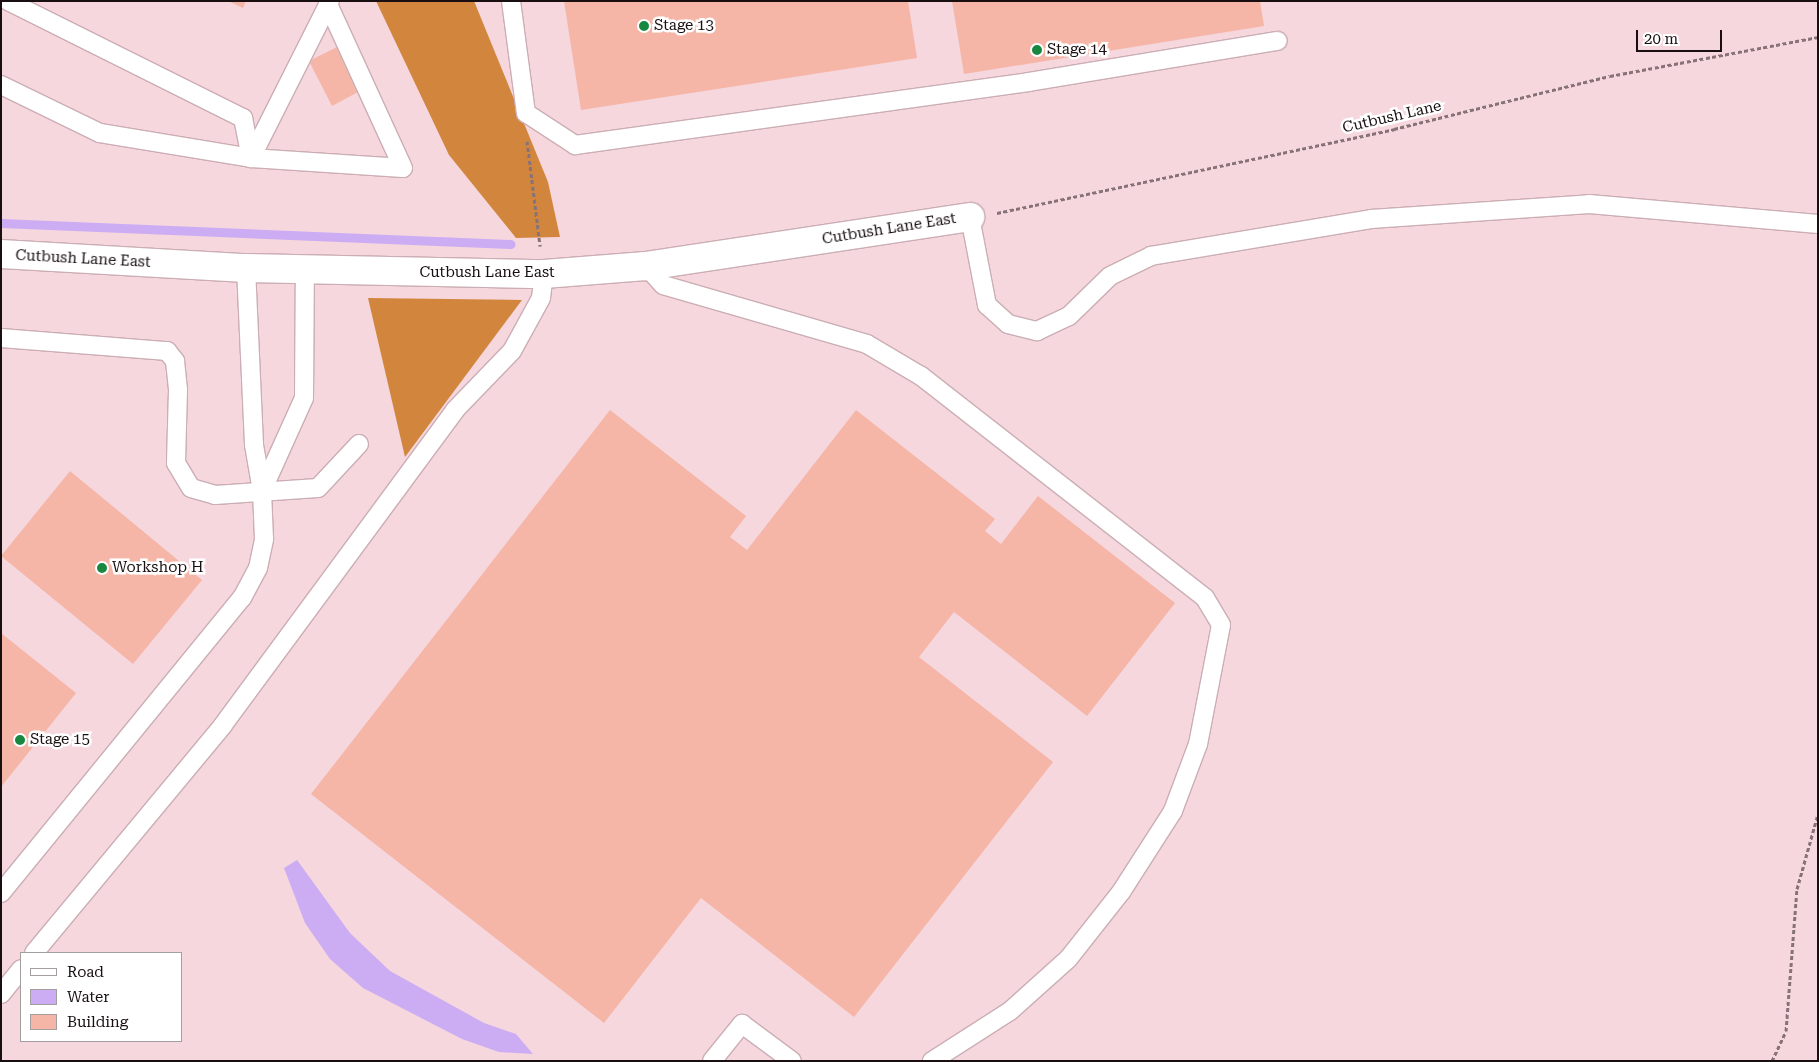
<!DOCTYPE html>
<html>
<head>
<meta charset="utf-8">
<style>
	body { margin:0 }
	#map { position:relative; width:1819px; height:1062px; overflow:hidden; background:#f5d7dd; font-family:"Roboto Serif",serif }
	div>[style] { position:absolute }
	.forest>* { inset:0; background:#d2863d }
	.water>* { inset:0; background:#ccadf3 }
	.stream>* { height:9px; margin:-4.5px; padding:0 4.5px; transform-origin:4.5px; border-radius:4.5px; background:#ccadf3 }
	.building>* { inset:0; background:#f5b6a8 }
	.path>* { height:3px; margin-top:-1.5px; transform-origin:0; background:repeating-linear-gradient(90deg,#877377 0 4px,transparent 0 6.5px) }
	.roads { filter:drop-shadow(1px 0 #cbaeb4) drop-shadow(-1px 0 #cbaeb4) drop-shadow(0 1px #cbaeb4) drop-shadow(0 -1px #cbaeb4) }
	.lane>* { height:18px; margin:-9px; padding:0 9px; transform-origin:9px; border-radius:9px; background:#fff }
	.street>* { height:28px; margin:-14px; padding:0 14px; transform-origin:14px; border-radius:14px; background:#fff }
	.dots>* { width:14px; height:14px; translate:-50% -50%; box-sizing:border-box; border:2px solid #fff; border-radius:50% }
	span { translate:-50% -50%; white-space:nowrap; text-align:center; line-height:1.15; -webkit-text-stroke:5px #fff; paint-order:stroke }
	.poi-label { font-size:15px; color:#190f11 }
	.left { translate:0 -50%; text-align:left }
	.street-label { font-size:15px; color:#190f11 }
	.frame { position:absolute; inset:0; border:2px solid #190f11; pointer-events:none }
	.legend { position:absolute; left:20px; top:952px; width:162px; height:90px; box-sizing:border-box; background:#fff; border:1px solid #a39fa0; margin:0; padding:6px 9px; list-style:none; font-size:15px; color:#190f11 }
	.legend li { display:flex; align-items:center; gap:10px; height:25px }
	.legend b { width:25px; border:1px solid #a39fa0 }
	.scale { position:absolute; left:1636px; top:30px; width:86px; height:22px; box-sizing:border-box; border:2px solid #190f11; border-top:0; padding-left:6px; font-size:15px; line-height:18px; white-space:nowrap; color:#190f11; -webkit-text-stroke:4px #fff; paint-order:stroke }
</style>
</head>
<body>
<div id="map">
	<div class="forest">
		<i style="clip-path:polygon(376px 1px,474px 1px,548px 182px,560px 237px,516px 238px,449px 155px)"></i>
		<i style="clip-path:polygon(368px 298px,522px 300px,405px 457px)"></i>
	</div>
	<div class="water">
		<i style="clip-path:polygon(297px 860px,350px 933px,390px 971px,484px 1023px,516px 1034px,533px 1054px,499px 1052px,462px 1039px,363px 988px,330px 959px,305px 923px,284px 868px)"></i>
	</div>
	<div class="stream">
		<i style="left:1px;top:223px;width:510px;rotate:2.36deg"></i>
	</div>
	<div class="building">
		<i style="clip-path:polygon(228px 1px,246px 1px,243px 8px)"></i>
		<i style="clip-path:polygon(564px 1px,908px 1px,917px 58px,581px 110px)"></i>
		<i style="clip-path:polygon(952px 1px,1260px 1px,1264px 26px,964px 74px)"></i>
		<i style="clip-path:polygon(337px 47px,360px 91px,332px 106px,309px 61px)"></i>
		<i style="clip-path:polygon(610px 410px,746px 516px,730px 537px,747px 550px,856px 410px,995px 519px,985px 531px,1001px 544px,1038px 496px,1175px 603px,1087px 716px,954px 612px,919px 657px,1053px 762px,854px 1017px,701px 898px,604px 1023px,311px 794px)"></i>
		<i style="clip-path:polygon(70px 471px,202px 580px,133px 664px,1px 556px)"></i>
		<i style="clip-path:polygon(1px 633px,76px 693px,1px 787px)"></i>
	</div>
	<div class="path">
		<i style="left:527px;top:141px;width:106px;rotate:82.9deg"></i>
		<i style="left:997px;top:213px;width:406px;rotate:-11.9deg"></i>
		<i style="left:1394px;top:129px;width:222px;rotate:-13.8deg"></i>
		<i style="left:1610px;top:76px;width:212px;rotate:-10.6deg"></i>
		<i style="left:1772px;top:1061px;width:33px;rotate:-65deg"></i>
		<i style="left:1786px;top:1031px;width:142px;rotate:-85.6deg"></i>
		<i style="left:1797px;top:889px;width:78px;rotate:-74.4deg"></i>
	</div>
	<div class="roads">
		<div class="lane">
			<i style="left:8px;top:1px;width:263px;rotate:26.5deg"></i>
			<i style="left:243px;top:118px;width:41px;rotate:78.7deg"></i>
			<i style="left:511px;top:1px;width:113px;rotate:82.4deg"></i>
			<i style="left:526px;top:113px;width:59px;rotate:33.1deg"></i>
			<i style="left:575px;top:145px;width:458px;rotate:-7.9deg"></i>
			<i style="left:1029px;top:82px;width:252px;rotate:-9.4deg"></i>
			<i style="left:1px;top:85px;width:110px;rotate:25.9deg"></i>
			<i style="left:100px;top:133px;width:153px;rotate:9.4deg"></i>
			<i style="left:251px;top:158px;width:152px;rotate:3.8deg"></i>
			<i style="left:403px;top:168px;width:180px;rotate:-114.6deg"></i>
			<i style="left:251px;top:158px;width:176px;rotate:-63.3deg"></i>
			<i style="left:970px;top:217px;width:90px;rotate:79.1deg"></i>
			<i style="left:987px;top:305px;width:28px;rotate:42deg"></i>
			<i style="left:1008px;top:324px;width:30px;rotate:14deg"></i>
			<i style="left:1037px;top:331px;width:35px;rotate:-25deg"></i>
			<i style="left:1069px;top:316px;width:57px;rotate:-44.3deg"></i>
			<i style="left:1110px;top:276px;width:46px;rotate:-26deg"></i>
			<i style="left:1151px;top:256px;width:223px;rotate:-9.5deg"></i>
			<i style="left:1371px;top:219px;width:219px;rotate:-3.9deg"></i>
			<i style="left:1589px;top:204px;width:230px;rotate:5deg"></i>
			<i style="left:646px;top:266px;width:25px;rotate:48deg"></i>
			<i style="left:663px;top:285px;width:212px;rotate:16.1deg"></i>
			<i style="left:867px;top:344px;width:63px;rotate:30.7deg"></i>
			<i style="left:921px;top:376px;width:360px;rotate:38deg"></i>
			<i style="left:1205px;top:598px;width:31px;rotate:59deg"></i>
			<i style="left:1221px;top:625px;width:121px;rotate:100.9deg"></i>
			<i style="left:1198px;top:744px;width:72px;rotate:110.5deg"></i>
			<i style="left:1173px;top:811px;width:96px;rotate:122.7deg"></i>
			<i style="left:1121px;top:892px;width:85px;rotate:128.3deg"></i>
			<i style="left:1068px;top:959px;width:78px;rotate:138.1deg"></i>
			<i style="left:1010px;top:1011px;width:93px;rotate:147.3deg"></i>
			<i style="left:246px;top:268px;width:177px;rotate:87.4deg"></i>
			<i style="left:254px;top:445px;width:47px;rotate:80.1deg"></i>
			<i style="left:262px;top:491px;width:102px;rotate:-65.7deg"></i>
			<i style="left:304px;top:398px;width:129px;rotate:-89.6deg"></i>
			<i style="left:1px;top:338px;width:167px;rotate:4.5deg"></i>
			<i style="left:167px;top:351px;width:13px;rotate:51deg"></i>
			<i style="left:175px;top:361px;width:29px;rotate:84deg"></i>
			<i style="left:178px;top:390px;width:73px;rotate:91.6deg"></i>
			<i style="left:176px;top:463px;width:29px;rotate:59deg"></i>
			<i style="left:191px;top:488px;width:25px;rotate:16deg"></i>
			<i style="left:215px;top:495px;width:103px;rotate:-3.9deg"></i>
			<i style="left:318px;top:488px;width:60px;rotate:-47deg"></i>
			<i style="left:1px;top:893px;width:381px;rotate:-50.8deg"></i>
			<i style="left:242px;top:598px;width:34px;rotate:-62deg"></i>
			<i style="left:258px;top:568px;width:30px;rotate:-78deg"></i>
			<i style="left:264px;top:539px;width:48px;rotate:-92.4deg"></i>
			<i style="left:34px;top:953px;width:296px;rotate:-50.3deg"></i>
			<i style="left:223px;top:725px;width:391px;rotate:-53.6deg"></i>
			<i style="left:455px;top:410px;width:82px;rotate:-46deg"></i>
			<i style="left:512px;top:351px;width:60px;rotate:-61.3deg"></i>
			<i style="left:541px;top:298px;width:24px;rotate:-83deg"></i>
			<i style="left:1px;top:994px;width:32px;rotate:-51deg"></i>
			<i style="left:712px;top:1061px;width:48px;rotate:-51deg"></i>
			<i style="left:742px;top:1024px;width:62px;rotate:36.5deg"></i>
		</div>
		<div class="street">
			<i style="left:1px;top:254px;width:245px;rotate:3.3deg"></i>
			<i style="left:246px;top:268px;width:298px;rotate:1.2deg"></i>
			<i style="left:544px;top:274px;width:102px;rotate:-4.5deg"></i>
			<i style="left:646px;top:266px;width:328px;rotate:-8.6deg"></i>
		</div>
	</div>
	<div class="dots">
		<i style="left:644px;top:26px;background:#18873f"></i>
		<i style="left:1037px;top:50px;background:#18873f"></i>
		<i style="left:102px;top:568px;background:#18873f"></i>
		<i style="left:20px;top:740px;background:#18873f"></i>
	</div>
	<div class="poi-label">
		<span class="left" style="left:654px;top:26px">Stage 13</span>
		<span class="left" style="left:1047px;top:50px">Stage 14</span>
		<span class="left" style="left:112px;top:568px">Workshop H</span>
		<span class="left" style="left:30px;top:740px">Stage 15</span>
	</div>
	<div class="street-label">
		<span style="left:1392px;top:117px;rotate:-13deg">Cutbush Lane</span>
		<span style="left:889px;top:229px;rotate:-9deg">Cutbush Lane East</span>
		<span style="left:83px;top:259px;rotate:3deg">Cutbush Lane East</span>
		<span style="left:487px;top:273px">Cutbush Lane East</span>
	</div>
	<div class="frame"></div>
	<ul class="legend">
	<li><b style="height:6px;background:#fff"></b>Road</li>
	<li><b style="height:14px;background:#ccadf3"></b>Water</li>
	<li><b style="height:14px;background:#f5b6a8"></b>Building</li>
	</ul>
	<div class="scale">20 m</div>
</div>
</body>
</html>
